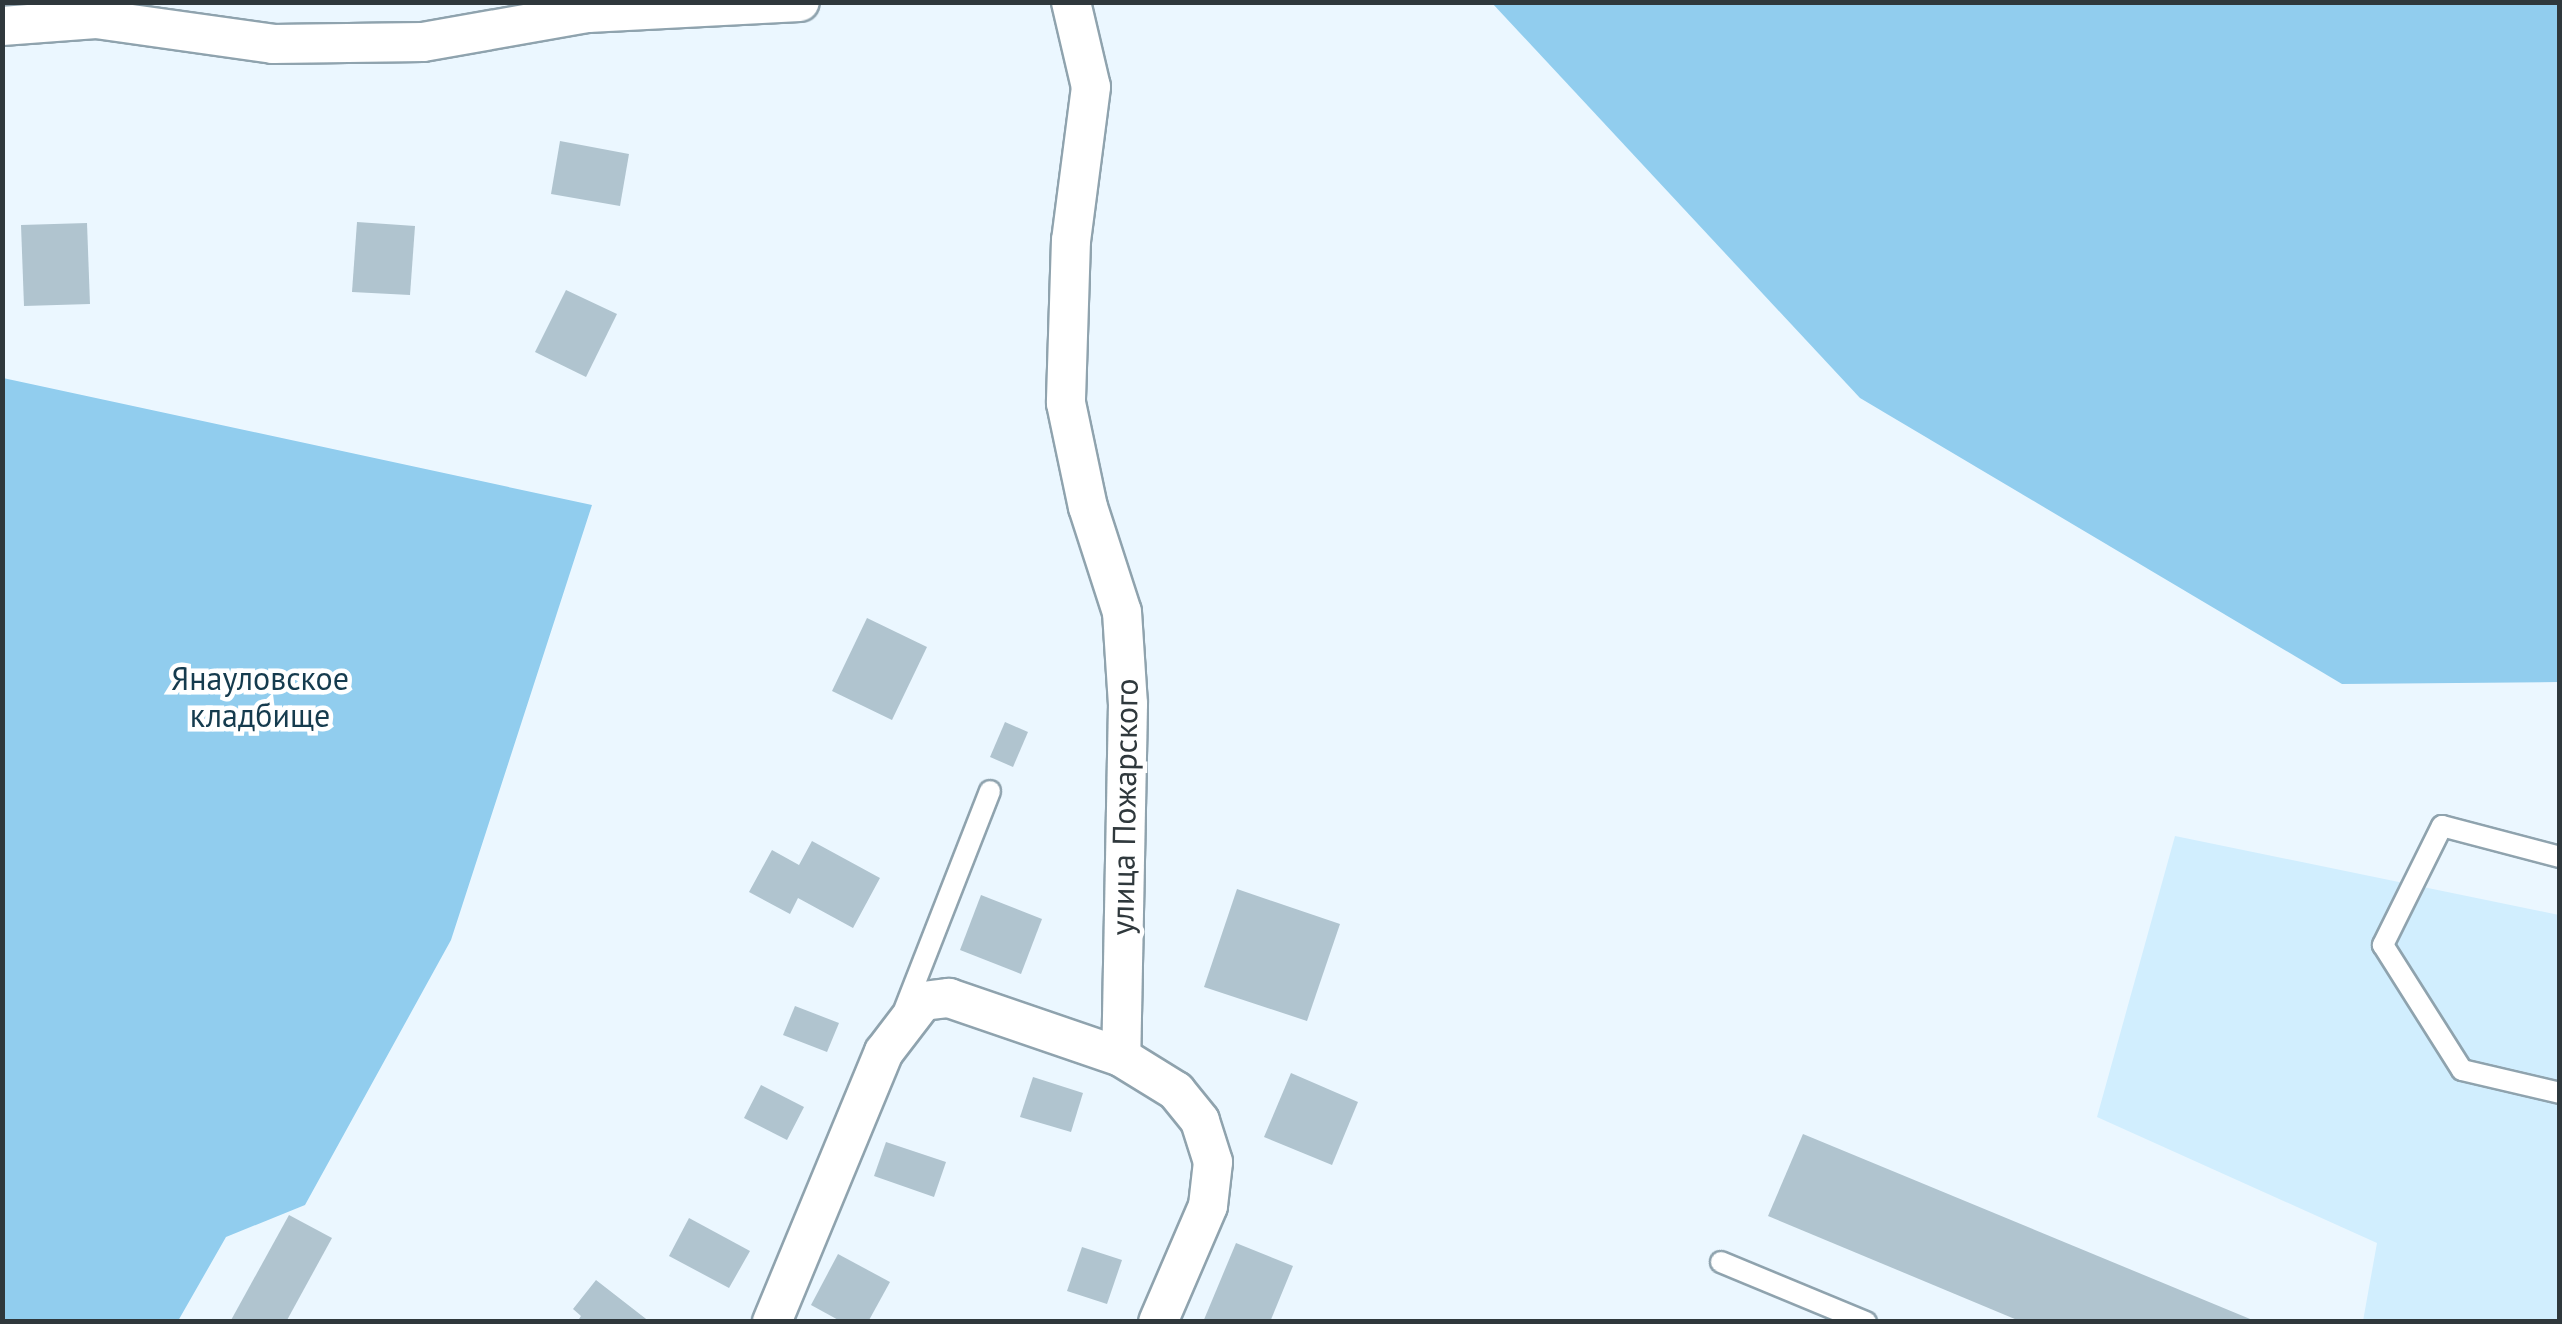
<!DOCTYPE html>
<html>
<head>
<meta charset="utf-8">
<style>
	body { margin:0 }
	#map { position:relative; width:2562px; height:1324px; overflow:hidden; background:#ebf7ff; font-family:"PT Sans",sans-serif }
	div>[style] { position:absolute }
	.built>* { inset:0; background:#d1eefe }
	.green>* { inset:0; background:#91cdee }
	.building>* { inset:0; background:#b0c4cf }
	.roads { filter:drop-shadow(2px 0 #8fa3ae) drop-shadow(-2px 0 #8fa3ae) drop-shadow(0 2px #8fa3ae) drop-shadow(0 -2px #8fa3ae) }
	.service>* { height:20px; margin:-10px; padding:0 10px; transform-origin:10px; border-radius:10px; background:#fff }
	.minor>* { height:38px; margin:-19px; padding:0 19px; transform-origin:19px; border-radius:19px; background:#fff }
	span { translate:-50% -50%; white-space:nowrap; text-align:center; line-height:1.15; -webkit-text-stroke:9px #fff; paint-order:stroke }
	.park-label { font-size:32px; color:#153b4e }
	.street-label { font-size:32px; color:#2f383c }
	.frame { position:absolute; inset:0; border:5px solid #2f383c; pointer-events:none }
</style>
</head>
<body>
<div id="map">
	<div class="built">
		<i style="clip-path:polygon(2175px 836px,2559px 915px,2559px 1321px,2363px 1321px,2377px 1243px,2097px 1117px)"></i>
	</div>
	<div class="green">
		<i style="clip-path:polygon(1492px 3px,2559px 3px,2559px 682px,2342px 684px,1860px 398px)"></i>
		<i style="clip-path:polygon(3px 378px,592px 505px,451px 940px,305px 1205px,226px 1237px,178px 1321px,3px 1321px)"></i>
	</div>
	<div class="building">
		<i style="clip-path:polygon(560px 141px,629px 154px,620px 206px,551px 194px)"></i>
		<i style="clip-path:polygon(357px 222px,415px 226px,410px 295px,352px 292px)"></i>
		<i style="clip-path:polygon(87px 223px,90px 304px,24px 306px,21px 225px)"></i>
		<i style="clip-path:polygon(566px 290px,617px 314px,586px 377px,535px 352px)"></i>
		<i style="clip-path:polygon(867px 618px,927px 647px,892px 720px,832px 691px)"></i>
		<i style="clip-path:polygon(1005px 722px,1028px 732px,1013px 767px,990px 757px)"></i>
		<i style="clip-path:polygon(812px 841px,880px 878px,853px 928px,798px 898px,790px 914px,749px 892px,772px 850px,799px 865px)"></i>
		<i style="clip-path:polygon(1237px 889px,1340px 924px,1307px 1021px,1204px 987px)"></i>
		<i style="clip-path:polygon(981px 895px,1042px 919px,1021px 974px,960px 950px)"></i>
		<i style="clip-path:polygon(795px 1006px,839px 1023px,827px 1052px,783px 1035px)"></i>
		<i style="clip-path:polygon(1291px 1073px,1358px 1102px,1332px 1165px,1264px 1137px)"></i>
		<i style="clip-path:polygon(1033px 1077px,1083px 1093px,1071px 1132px,1020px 1117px)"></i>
		<i style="clip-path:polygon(761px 1085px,804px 1107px,787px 1140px,744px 1118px)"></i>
		<i style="clip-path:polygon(1803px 1134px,2255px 1321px,2255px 1322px,2022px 1322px,1768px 1216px)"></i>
		<i style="clip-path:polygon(886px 1142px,946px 1162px,934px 1197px,874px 1176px)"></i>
		<i style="clip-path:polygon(289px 1215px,332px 1238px,286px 1322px,230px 1322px)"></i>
		<i style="clip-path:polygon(689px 1218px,750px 1251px,729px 1288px,669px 1256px)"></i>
		<i style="clip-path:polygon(1236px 1243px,1293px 1266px,1270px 1322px,1203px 1322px)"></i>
		<i style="clip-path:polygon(1082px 1247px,1122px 1260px,1107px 1304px,1067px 1291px)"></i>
		<i style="clip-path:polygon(838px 1254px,890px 1282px,868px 1322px,842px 1322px,811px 1305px)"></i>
		<i style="clip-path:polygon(596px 1280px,650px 1322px,577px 1322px,581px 1316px,573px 1309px)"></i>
	</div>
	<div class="roads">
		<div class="service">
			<i style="left:2560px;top:857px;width:122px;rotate:-165.3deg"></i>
			<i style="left:2442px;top:826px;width:133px;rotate:116.4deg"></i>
			<i style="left:2383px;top:945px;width:148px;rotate:57.7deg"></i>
			<i style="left:2462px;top:1070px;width:101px;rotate:13.2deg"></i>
			<i style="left:905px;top:1008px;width:233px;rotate:-68.6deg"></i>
			<i style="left:1721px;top:1262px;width:157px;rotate:22.5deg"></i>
		</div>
		<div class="minor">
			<i style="left:1071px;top:2px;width:87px;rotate:76.8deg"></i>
			<i style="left:1091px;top:87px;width:154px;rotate:97.4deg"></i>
			<i style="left:1071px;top:240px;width:163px;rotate:91.8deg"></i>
			<i style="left:1066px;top:403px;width:106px;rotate:78.1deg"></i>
			<i style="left:1088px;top:507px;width:110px;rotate:72.1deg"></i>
			<i style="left:1122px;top:612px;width:92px;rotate:86.3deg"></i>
			<i style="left:1128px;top:704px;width:353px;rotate:91.1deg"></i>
			<i style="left:2px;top:26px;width:94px;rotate:-4.3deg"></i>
			<i style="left:96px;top:19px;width:179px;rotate:8deg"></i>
			<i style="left:273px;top:44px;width:150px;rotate:-0.8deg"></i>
			<i style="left:423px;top:42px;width:168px;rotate:-10deg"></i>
			<i style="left:588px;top:13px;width:212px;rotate:-3deg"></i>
			<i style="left:772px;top:1322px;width:292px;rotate:-67.5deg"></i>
			<i style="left:884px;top:1052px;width:64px;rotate:-52.6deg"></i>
			<i style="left:923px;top:1001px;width:26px;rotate:-7deg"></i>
			<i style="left:949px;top:998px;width:182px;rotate:18.9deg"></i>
			<i style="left:1121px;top:1057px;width:65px;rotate:31.7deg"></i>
			<i style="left:1176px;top:1091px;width:38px;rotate:51deg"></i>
			<i style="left:1200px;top:1121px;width:43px;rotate:72.4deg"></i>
			<i style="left:1213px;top:1162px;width:44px;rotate:96.5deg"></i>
			<i style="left:1208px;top:1206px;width:126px;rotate:113.3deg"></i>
		</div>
	</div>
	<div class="park-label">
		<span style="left:260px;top:697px">Янауловское<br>кладбище</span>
	</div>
	<div class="street-label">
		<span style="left:1124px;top:807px;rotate:-89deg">улица Пожарского</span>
	</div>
	<div class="frame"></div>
</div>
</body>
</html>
